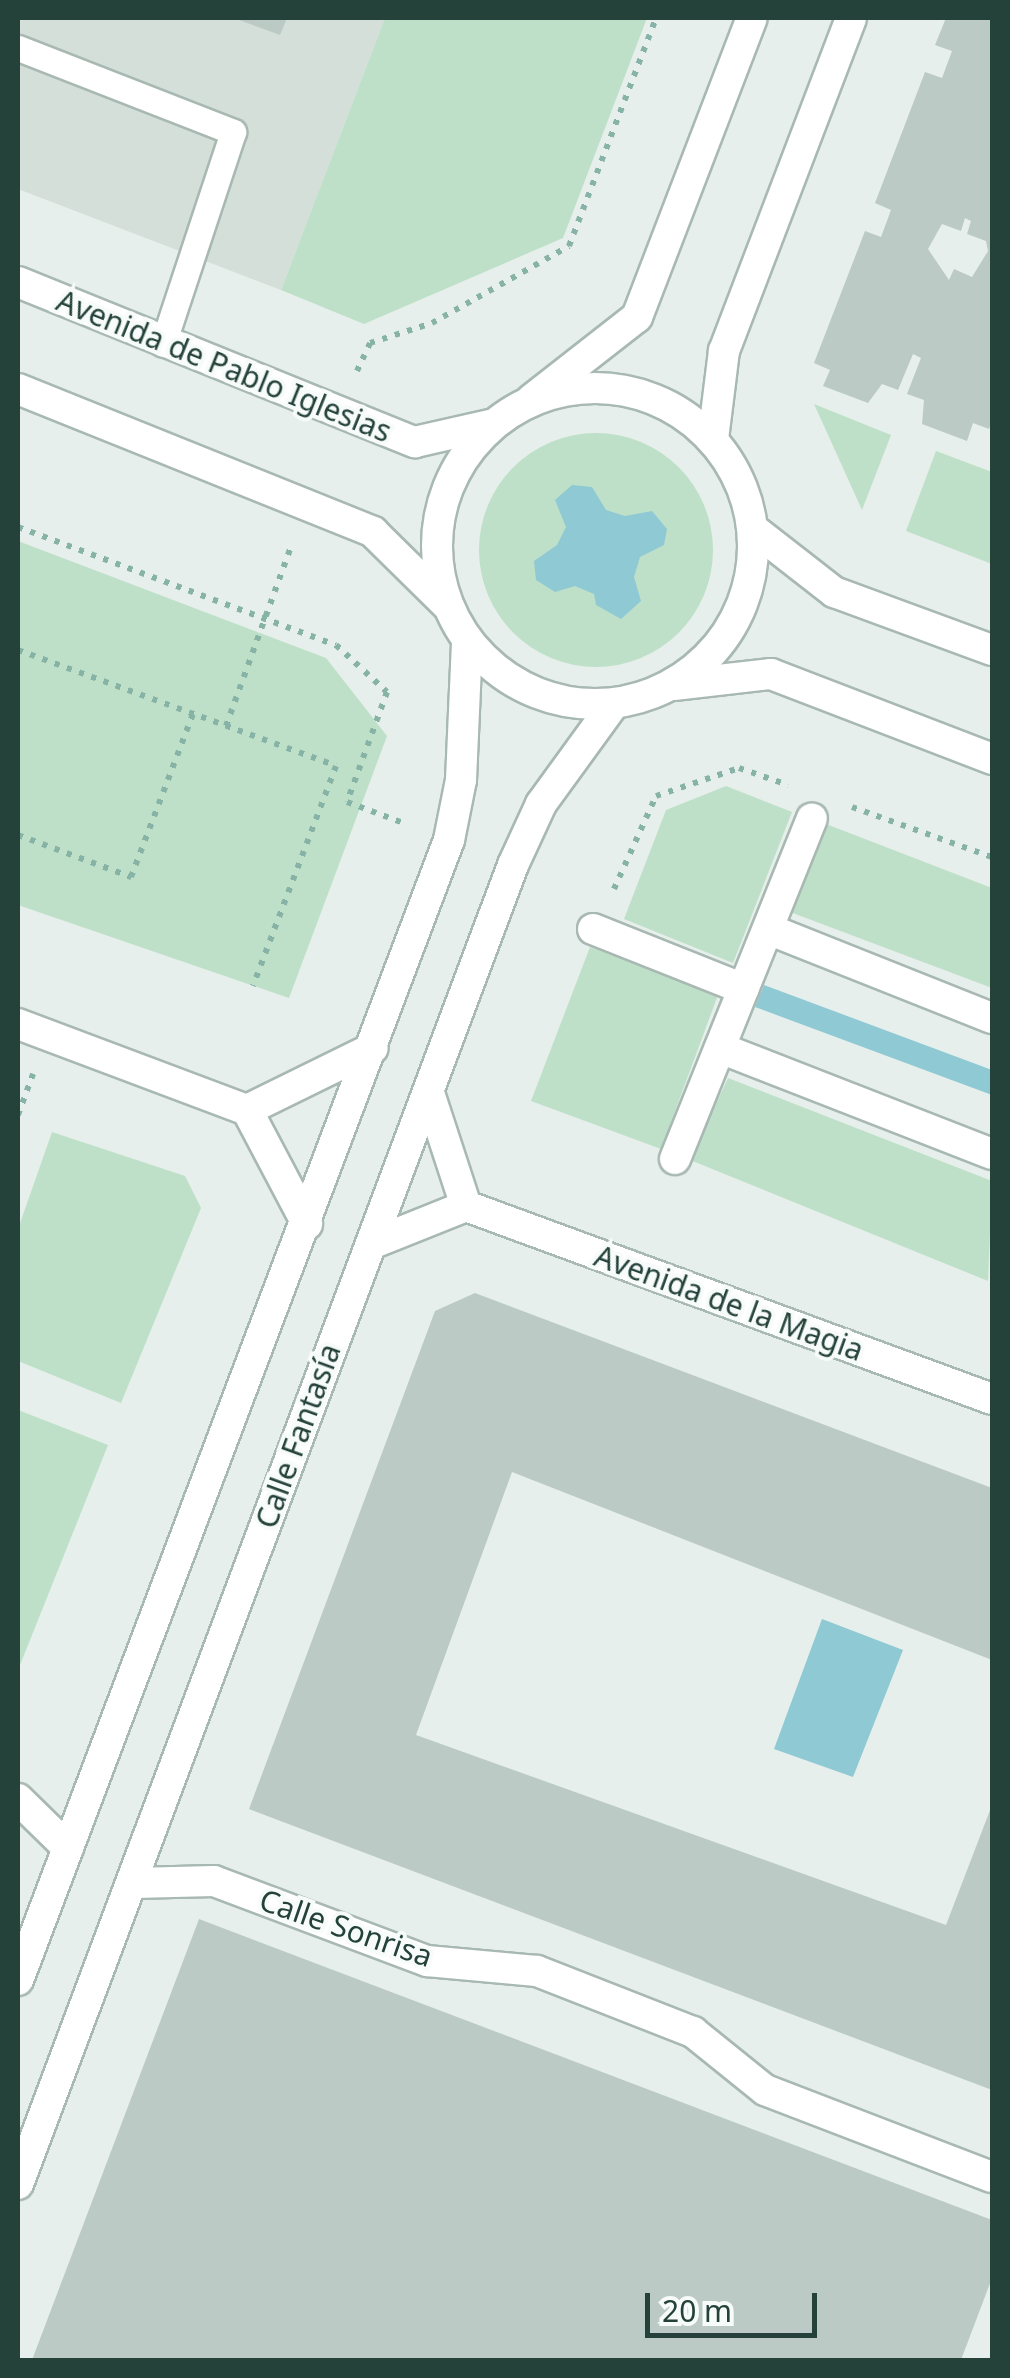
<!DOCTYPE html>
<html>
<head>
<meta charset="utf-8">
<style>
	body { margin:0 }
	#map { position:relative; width:1010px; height:2378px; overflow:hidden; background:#e6efeb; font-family:"Noto Sans",sans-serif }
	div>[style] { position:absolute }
	.built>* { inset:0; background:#d4dfda }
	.green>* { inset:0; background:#bfe0c8 }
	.round { border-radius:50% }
	.water>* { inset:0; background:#8ec9d4 }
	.building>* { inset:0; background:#bbcac4 }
	.path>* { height:6px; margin-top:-3px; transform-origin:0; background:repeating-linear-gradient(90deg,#86b3a5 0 5px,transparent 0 13px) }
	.roads { filter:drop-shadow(2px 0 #a8b8b2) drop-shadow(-2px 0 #a8b8b2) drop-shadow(0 2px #a8b8b2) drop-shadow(0 -2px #a8b8b2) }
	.service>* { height:25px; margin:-12.5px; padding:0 12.5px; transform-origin:12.5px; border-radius:12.5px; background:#fff }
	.pedestrian>* { height:30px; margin:-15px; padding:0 15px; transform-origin:15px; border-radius:15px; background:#fff }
	.minor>* { height:30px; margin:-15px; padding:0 15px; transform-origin:15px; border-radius:15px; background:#fff }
	.tertiary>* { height:30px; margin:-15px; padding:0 15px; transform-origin:15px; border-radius:15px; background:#fff }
	.tertiary>.ring { margin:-15px; padding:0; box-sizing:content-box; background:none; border:30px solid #fff; border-radius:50% }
	span { translate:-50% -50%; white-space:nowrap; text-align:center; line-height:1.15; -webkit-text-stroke:8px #f7fbf9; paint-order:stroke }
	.street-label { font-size:30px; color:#24423a }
	.frame { position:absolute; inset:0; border:20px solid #24423a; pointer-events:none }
	.scale { position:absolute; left:645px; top:2293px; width:172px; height:45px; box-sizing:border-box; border:5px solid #24423a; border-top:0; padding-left:12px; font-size:30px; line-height:35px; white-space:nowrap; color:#24423a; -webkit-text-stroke:8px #f7fbf9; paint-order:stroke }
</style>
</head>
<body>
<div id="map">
	<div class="built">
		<i style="clip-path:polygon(18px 18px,385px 18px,281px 290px,18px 189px)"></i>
	</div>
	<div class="green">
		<i style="clip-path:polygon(385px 18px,647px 18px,563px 238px,364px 324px,281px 290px)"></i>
		<i style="clip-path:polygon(814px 404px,891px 435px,862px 510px)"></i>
		<i class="round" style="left:479px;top:433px;width:234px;height:234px"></i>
		<i style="clip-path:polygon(936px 451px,992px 472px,992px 564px,906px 531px)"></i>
		<i style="clip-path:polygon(18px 541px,326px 658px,387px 736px,289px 998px,18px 905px)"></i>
		<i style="clip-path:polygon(726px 786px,792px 812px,733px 963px,624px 919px,666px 810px)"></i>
		<i style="clip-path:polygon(826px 824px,992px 888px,992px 988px,790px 912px)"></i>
		<i style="clip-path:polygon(590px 947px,718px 995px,661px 1149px,531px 1101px)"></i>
		<i style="clip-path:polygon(728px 1078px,992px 1181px,988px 1281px,690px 1160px)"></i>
		<i style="clip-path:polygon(52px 1132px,185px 1176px,201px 1208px,121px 1403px,18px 1361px,18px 1229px)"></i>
		<i style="clip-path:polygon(18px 1410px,108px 1445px,18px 1670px)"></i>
	</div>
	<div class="water">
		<i style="clip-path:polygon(572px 485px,592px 487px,606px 510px,625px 516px,652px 511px,667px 529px,664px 545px,640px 557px,634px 577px,641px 601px,621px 619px,596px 605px,594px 594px,575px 586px,555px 592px,536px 580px,534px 561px,557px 545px,566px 527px,555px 500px)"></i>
		<i style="clip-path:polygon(764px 985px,992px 1070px,992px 1095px,755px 1007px)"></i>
		<i style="clip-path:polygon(822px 1619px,903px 1650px,853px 1777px,774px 1749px)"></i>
	</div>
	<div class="building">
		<i style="clip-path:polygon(234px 18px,287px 18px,280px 35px)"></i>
		<i style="clip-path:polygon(evenodd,946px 18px,992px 18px,992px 419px,989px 429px,973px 423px,967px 441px,922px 424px,924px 400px,907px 394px,921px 358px,913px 354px,898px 390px,882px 384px,868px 403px,823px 386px,830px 370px,814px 363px,865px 231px,881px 237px,891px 210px,875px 203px,925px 72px,942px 78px,952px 51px,935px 45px,946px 18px,965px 218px,971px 221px,967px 234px,986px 241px,988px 251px,972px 277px,954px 269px,949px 280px,928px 249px,942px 224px,961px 231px,965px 218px)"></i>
		<i style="clip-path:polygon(475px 1293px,992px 1488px,992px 1660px,512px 1472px,416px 1735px,946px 1925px,992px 1805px,992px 2090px,249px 1809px,435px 1311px)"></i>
		<i style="clip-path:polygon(199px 1919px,992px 2220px,992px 2278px,961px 2360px,32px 2360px)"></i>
	</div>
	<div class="path">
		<i style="left:357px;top:371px;width:31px;rotate:-65deg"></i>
		<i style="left:370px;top:343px;width:65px;rotate:-17.9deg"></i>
		<i style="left:432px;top:323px;width:157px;rotate:-29.3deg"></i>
		<i style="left:569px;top:246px;width:244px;rotate:-69.1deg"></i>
		<i style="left:18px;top:527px;width:339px;rotate:20.4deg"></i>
		<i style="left:336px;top:645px;width:69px;rotate:42.7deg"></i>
		<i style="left:387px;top:692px;width:117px;rotate:110deg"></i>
		<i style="left:347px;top:802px;width:63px;rotate:20.4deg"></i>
		<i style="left:18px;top:650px;width:338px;rotate:20deg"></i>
		<i style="left:336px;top:766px;width:235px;rotate:110.7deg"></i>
		<i style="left:226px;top:726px;width:191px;rotate:-70.1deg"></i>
		<i style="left:852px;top:807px;width:149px;rotate:19.7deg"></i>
		<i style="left:18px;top:835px;width:121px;rotate:20.4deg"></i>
		<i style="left:131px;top:877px;width:174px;rotate:-69.2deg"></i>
		<i style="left:614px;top:889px;width:102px;rotate:-65.7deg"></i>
		<i style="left:656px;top:796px;width:88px;rotate:-18.6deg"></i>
		<i style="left:739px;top:768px;width:52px;rotate:19.1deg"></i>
		<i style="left:18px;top:1115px;width:44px;rotate:-69.9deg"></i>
	</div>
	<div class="roads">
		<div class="service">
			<i style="left:18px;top:48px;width:231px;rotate:21.3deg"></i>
			<i style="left:233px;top:132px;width:223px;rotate:108.3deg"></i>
		</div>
		<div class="pedestrian">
			<i style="left:593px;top:929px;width:162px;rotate:21.7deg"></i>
			<i style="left:768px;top:929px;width:241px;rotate:21.7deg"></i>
			<i style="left:720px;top:1048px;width:292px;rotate:21.3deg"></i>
			<i style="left:675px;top:1159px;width:367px;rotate:-68.1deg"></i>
		</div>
		<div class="minor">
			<i style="left:532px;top:399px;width:133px;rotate:-38deg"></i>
			<i style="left:637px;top:317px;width:320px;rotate:-69deg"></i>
			<i style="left:713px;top:439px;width:89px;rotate:-82.9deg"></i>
			<i style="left:724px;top:351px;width:356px;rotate:-69.1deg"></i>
			<i style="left:18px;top:1024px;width:245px;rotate:20.6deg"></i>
			<i style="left:247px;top:1110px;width:129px;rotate:62.2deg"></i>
			<i style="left:429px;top:1093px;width:119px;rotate:71.9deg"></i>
			<i style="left:247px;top:1110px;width:140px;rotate:-26.2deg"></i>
			<i style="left:466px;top:1206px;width:560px;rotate:20.15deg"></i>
			<i style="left:371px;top:1244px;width:102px;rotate:-21.8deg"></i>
			<i style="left:18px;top:1799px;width:70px;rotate:44.4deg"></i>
			<i style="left:134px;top:1883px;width:80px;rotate:-1.4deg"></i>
			<i style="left:214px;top:1881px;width:228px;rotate:20.6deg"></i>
			<i style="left:427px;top:1961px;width:110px;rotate:5.2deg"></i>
			<i style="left:537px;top:1971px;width:168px;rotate:21.4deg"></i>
			<i style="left:693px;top:2032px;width:92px;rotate:38.9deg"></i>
			<i style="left:765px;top:2090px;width:243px;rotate:21deg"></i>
			<i style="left:18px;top:1980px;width:1219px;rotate:-69.29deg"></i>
			<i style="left:449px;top:840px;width:61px;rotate:-78.7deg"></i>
			<i style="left:461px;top:780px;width:139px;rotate:-87.5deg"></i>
			<i style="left:18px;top:2184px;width:1409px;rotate:-69.43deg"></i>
			<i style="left:513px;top:865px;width:67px;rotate:-65.3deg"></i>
			<i style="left:541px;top:804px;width:122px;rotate:-54deg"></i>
		</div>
		<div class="tertiary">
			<i style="left:18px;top:282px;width:428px;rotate:22deg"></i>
			<i style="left:415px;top:442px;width:77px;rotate:-12.8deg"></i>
			<i class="ring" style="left:437px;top:388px;width:286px;height:286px"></i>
			<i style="left:18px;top:389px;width:383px;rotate:21.9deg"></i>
			<i style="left:373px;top:532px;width:103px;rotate:44.6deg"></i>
			<i style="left:753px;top:529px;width:103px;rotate:37.9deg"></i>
			<i style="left:834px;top:592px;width:168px;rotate:20.2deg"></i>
			<i style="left:674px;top:685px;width:98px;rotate:-6.5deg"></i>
			<i style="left:771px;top:674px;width:237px;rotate:21deg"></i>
		</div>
	</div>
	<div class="street-label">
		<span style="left:224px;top:366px;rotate:22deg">Avenida de Pablo Iglesias</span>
		<span style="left:729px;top:1303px;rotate:20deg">Avenida de la Magia</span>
		<span style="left:298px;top:1436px;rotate:-70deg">Calle Fantasía</span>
		<span style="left:346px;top:1928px;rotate:19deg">Calle Sonrisa</span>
	</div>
	<div class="frame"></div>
	<div class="scale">20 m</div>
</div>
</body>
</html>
